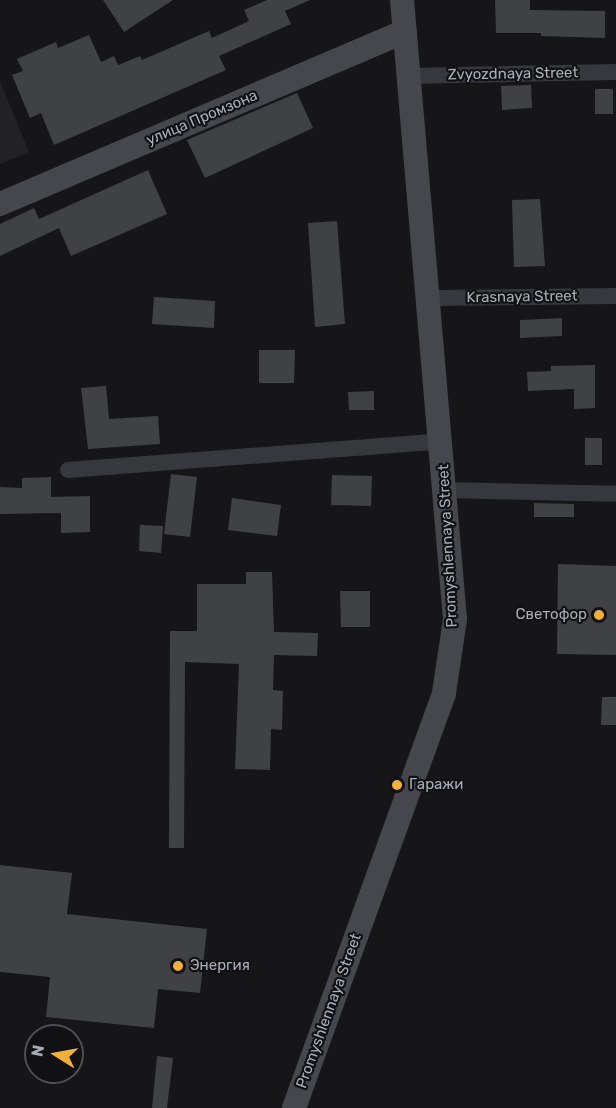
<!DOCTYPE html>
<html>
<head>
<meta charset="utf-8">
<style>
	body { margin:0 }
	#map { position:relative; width:616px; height:1108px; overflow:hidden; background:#161618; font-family:Rubik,sans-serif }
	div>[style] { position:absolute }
	.built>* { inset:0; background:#222225 }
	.building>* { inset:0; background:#404145 }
	.minor>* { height:16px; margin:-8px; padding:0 8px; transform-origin:8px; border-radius:8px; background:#37383d }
	.secondary>* { height:24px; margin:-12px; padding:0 12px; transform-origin:12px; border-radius:12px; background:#45474d }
	.dots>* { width:16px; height:16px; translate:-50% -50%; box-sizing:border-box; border:3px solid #111113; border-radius:50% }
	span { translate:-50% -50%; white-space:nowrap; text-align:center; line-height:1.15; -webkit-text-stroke:4.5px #111113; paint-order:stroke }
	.street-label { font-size:15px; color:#a8adb8 }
	.poi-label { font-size:15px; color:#a8adb8 }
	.right { translate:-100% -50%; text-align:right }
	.left { translate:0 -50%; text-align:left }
	.north { position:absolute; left:24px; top:1024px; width:60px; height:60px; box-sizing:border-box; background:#111113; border:2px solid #4d4f55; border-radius:50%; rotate:281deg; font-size:16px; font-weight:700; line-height:24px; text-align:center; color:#a8adb8 }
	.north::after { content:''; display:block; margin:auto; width:21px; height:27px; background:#f2b134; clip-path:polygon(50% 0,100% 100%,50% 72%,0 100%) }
</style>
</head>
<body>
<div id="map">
	<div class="built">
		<i style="clip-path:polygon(0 81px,29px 152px,0 164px)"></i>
	</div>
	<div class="building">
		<i style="clip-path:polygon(103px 0,173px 0,124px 32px)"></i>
		<i style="clip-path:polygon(267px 0,310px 0,285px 11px,291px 24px,219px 56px,226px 70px,54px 145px,41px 113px,30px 118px,12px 75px,23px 71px,17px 59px,56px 42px,58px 48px,89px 35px,101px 62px,114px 56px,118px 65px,140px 56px,142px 60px,209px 31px,212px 38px,249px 21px,244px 10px)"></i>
		<i style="clip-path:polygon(495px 0,530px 0,530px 10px,605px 11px,605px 38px,541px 36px,541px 33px,496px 33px)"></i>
		<i style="clip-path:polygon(531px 85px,532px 108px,502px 110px,501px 86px)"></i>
		<i style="clip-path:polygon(595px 89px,613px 89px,613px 114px,595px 114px)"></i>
		<i style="clip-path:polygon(297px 93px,313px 128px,205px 178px,187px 140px)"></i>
		<i style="clip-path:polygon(148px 170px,167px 214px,71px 256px,59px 228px,0 256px,0 224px,34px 208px,39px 219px)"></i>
		<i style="clip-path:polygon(540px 199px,545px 266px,514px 267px,512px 200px)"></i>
		<i style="clip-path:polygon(337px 221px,345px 324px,315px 327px,308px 223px)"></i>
		<i style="clip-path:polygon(154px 297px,215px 301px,214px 328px,152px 324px)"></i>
		<i style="clip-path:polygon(562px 318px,562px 336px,520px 338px,520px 320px)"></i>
		<i style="clip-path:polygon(259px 350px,295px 350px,294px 383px,259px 383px)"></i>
		<i style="clip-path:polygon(595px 365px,595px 408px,574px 409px,574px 389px,528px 391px,527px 372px,551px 371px,551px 366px)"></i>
		<i style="clip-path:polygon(106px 386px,109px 419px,158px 416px,160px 444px,88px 449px,81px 388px)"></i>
		<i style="clip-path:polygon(374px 391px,374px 410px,349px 410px,348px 392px)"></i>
		<i style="clip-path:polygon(585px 438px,602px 438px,602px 465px,585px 465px)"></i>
		<i style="clip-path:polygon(171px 474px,197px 477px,190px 537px,164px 534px)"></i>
		<i style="clip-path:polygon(332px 475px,372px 476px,371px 506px,331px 505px)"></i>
		<i style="clip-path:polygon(51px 477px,51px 497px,90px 496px,90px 532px,61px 533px,61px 513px,0 514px,0 487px,22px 488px,22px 478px)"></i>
		<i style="clip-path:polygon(232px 498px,281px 505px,277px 536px,228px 530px)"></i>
		<i style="clip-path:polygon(534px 503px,574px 504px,574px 517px,534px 517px)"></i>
		<i style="clip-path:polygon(140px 525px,163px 526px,161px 553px,139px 551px)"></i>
		<i style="clip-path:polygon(558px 564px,616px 566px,616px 655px,557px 654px)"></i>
		<i style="clip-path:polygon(246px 572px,272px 572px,274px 632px,318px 633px,317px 656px,274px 655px,273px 690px,283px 691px,282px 730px,271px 729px,270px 770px,235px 769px,239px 664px,185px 662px,184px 848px,169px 848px,170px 631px,197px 631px,197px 584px,246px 584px)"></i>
		<i style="clip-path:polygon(340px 591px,370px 591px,370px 627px,341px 627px)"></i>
		<i style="clip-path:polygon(602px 697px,616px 697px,616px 725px,601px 725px)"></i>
		<i style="clip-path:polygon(0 865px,72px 873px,67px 914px,207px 929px,200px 993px,158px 989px,154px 1028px,46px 1017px,50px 977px,0 972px)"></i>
		<i style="clip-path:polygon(157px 1056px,173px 1058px,167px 1108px,152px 1108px)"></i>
	</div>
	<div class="minor">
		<i style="left:409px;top:76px;width:207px;rotate:-1.1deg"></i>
		<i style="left:429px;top:298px;width:187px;rotate:-0.6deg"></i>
		<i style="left:68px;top:470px;width:375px;rotate:-4.4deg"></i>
		<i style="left:446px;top:490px;width:170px;rotate:1.3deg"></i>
	</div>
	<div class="secondary">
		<i style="left:0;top:204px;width:440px;rotate:-23.1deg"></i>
		<i style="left:294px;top:1108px;width:441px;rotate:-70.1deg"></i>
		<i style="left:444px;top:693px;width:75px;rotate:-81.5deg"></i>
		<i style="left:455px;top:619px;width:621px;rotate:-94.89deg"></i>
	</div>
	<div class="dots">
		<i style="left:599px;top:615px;background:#f2b134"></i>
		<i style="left:397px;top:785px;background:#f2b134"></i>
		<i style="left:178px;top:966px;background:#f2b134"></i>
	</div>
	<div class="street-label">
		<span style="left:513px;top:74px;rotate:-1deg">Zvyozdnaya Street</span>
		<span style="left:202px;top:118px;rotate:-23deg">улица Промзона</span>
		<span style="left:522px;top:297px;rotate:-1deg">Krasnaya Street</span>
		<span style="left:448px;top:546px;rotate:-93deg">Promyshlennaya Street</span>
		<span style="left:329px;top:1011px;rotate:-70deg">Promyshlennaya Street</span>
	</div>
	<div class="poi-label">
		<span class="right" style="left:587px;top:615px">Светофор</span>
		<span class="left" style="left:409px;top:785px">Гаражи</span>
		<span class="left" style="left:190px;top:966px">Энергия</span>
	</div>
	<div class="north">N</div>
</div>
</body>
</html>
